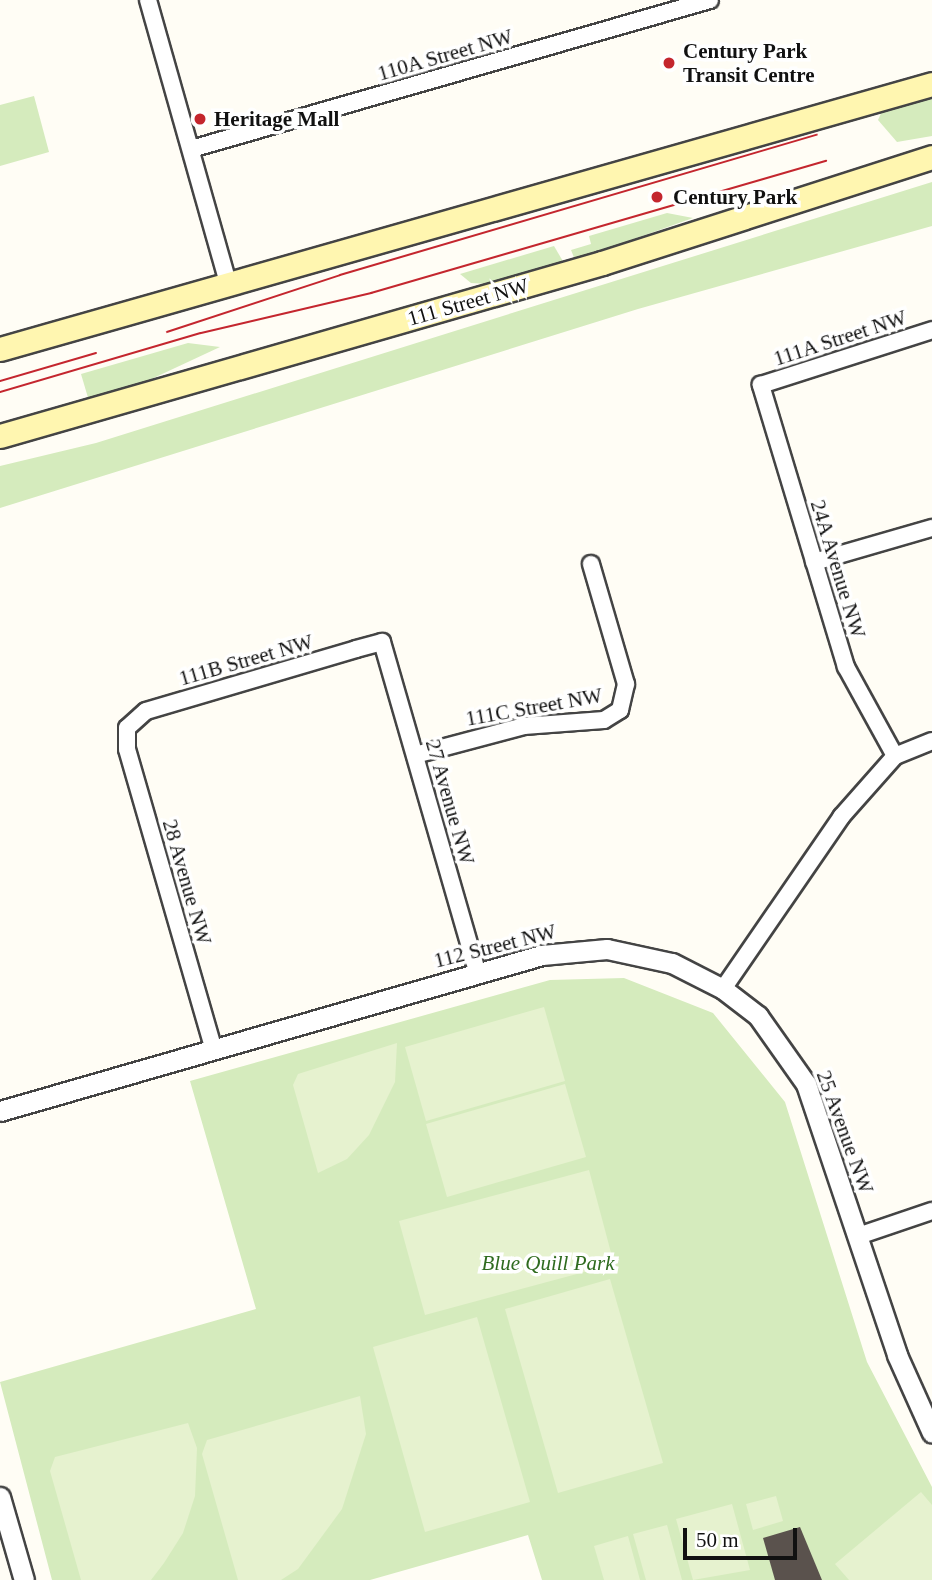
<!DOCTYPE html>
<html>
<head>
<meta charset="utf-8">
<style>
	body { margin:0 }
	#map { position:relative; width:932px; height:1580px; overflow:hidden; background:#fffdf5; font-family:"Times New Roman",serif }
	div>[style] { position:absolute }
	.green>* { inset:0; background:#d5ebbd }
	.pitch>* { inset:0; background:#e6f2cf }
	.building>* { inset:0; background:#5a524d }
	.roads { filter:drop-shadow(2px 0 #444) drop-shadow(-2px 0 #444) drop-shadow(0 2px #444) drop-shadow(0 -2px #444) }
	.minor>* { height:16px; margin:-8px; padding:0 8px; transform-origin:8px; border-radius:8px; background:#fff }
	.tertiary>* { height:19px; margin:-9.5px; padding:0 9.5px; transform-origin:9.5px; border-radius:9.5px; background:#fff }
	.secondary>* { height:23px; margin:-11.5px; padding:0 11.5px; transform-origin:11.5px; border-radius:11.5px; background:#fff6b0 }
	.tram>* { height:2px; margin:-1px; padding:0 1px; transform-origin:1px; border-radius:1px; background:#c4262e }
	.dots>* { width:19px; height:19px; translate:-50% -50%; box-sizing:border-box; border:4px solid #fff; border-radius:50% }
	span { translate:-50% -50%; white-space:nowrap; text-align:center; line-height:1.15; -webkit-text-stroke:7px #fff; paint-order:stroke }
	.poi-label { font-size:21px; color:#111; font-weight:700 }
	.left { translate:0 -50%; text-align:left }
	.street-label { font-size:21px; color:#111 }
	.park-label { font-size:21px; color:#2f6b1f; font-style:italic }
	.scale { position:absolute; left:683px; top:1528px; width:114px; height:32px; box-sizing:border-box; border:4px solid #111; border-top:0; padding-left:9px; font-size:21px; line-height:24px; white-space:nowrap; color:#111; -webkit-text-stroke:5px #fff; paint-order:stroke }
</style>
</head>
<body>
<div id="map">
	<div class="green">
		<i style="clip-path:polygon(34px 96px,49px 152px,0 166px,0 105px)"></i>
		<i style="clip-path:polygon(932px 96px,932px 136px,897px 142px,878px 120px,883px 109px)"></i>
		<i style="clip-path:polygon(932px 182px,932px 226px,638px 309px,0 508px,0 466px,96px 443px)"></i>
		<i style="clip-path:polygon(667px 213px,693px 218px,575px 260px,571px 250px,591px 244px,589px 236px)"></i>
		<i style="clip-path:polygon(554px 246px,564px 263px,489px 284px,471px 283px,460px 274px)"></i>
		<i style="clip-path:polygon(188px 343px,220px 347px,130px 389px,89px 401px,81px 374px)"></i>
		<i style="clip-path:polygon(624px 978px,713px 1013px,785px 1102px,867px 1362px,932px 1487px,932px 1580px,542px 1580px,528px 1535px,370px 1580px,52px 1580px,0 1382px,256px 1309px,190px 1081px,550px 980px)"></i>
	</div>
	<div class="pitch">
		<i style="clip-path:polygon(544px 1007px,565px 1081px,426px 1121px,405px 1047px)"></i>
		<i style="clip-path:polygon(397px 1043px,395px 1082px,369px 1135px,347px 1159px,318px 1173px,293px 1085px,298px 1074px)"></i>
		<i style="clip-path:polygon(565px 1084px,586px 1157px,447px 1197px,426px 1124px)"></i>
		<i style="clip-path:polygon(589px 1170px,614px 1264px,425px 1315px,399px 1221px)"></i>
		<i style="clip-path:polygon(610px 1279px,663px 1463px,558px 1493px,505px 1309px)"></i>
		<i style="clip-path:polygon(477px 1317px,530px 1502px,425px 1532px,373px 1347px)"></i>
		<i style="clip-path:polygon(360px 1396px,366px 1434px,342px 1509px,298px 1569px,281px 1580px,238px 1580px,202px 1454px,207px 1440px)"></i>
		<i style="clip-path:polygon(188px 1423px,197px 1448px,195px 1496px,183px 1533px,164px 1563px,151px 1580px,81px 1580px,50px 1471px,55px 1457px)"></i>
		<i style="clip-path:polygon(921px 1492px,932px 1505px,932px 1580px,849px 1580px,835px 1564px)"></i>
		<i style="clip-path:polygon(776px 1496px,783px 1521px,753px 1530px,746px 1504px)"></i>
		<i style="clip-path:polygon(732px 1504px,750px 1570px,693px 1580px,676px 1519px)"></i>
		<i style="clip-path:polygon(667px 1525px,682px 1580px,646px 1580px,633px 1534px)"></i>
		<i style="clip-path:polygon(628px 1536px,640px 1580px,604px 1580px,594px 1546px)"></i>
	</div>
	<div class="building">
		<i style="clip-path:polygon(800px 1527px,822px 1580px,775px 1580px,763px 1538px)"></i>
	</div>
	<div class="roads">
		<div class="minor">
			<i style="left:148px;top:0;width:297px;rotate:74.2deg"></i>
			<i style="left:191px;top:149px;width:540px;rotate:-16.02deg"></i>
			<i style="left:814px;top:562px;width:123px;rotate:-16.1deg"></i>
			<i style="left:415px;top:755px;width:113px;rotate:-14.9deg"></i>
			<i style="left:524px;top:726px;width:80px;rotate:-4.3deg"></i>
			<i style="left:604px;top:720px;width:19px;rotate:-32deg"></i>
			<i style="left:620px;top:710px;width:27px;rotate:-77deg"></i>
			<i style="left:626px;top:684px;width:125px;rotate:-106.3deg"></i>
			<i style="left:895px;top:756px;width:102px;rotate:-118.8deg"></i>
			<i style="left:846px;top:667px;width:295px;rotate:-106.8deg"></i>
			<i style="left:761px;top:385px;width:180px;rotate:-17.8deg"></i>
			<i style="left:723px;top:989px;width:209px;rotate:-55.5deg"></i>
			<i style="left:841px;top:817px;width:81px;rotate:-48.5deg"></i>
			<i style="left:895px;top:756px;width:40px;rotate:-22deg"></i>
			<i style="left:213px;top:1047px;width:310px;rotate:-106.1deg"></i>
			<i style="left:127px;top:749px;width:21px;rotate:-90deg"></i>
			<i style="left:127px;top:728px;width:25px;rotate:-42deg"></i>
			<i style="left:146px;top:711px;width:219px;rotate:-16.4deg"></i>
			<i style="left:356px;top:649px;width:27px;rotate:-15deg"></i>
			<i style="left:382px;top:642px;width:343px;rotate:73.9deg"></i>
			<i style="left:858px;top:1236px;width:78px;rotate:-18.7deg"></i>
		</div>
		<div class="tertiary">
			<i style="left:0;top:1111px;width:564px;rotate:-16.06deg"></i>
			<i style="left:542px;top:955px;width:65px;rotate:-5.3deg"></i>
			<i style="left:607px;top:949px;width:66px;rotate:12.2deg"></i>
			<i style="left:672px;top:963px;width:57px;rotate:27deg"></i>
			<i style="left:723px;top:989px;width:44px;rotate:37.6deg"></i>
			<i style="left:758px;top:1016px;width:83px;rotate:54.8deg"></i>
			<i style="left:806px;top:1084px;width:286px;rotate:71.4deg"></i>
			<i style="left:897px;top:1355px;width:85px;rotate:65.8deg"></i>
			<i style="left:0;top:1497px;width:86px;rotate:73.9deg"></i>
		</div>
		<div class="secondary">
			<i style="left:0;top:349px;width:969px;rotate:-15.87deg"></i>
			<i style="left:0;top:436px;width:626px;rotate:-16.03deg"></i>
			<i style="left:602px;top:263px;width:347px;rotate:-17.8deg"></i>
		</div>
	</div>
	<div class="tram">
		<i style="left:167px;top:332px;width:182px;rotate:-18.2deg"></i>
		<i style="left:340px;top:275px;width:497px;rotate:-16.4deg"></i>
		<i style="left:0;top:381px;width:100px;rotate:-16.3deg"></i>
		<i style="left:0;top:392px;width:209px;rotate:-16.4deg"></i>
		<i style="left:201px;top:333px;width:175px;rotate:-13.2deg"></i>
		<i style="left:371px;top:293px;width:474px;rotate:-16.2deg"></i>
	</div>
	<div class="dots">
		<i style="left:669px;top:63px;background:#c4262e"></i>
		<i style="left:200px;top:119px;background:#c4262e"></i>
		<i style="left:657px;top:197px;background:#c4262e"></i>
	</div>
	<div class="poi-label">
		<span class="left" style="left:683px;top:63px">Century Park<br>Transit Centre</span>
		<span class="left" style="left:214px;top:119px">Heritage Mall</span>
		<span class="left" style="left:673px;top:197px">Century Park</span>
	</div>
	<div class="street-label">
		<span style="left:445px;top:55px;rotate:-16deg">110A Street NW</span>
		<span style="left:468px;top:302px;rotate:-16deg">111 Street NW</span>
		<span style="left:840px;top:338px;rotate:-18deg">111A Street NW</span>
		<span style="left:838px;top:569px;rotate:73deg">24A Avenue NW</span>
		<span style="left:246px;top:660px;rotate:-16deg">111B Street NW</span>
		<span style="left:534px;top:707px;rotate:-10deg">111C Street NW</span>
		<span style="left:450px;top:802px;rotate:74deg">27 Avenue NW</span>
		<span style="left:187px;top:882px;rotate:74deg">28 Avenue NW</span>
		<span style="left:495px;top:946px;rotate:-14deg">112 Street NW</span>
		<span style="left:845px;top:1132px;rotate:70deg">25 Avenue NW</span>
	</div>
	<div class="park-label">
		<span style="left:548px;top:1263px">Blue Quill Park</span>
	</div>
	<div class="scale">50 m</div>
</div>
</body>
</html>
